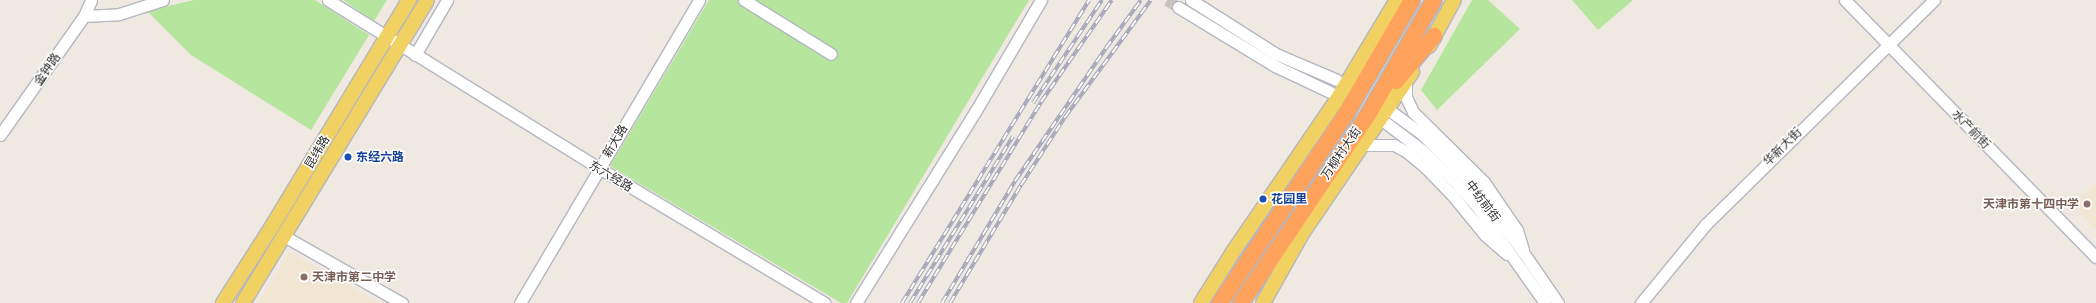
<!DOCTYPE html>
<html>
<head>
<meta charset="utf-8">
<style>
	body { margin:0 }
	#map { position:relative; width:2096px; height:303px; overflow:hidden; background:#efe9e1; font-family:Quicksand,"Noto Sans SC",sans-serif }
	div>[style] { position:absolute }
	.education>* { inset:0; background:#f0e6d1 }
	.green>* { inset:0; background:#b6e59e }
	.minor-tunnel>* { height:11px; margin-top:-5.5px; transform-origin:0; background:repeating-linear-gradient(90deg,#c8c4bd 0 11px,transparent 0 16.5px) }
	.roads { filter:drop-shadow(1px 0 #b4b7c1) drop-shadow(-1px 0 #b4b7c1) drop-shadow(0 1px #b4b7c1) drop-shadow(0 -1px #b4b7c1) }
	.minor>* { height:11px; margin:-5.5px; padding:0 5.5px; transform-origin:5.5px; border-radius:5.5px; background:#fff }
	.major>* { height:14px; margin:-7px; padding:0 7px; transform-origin:7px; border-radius:7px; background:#f2d163 }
	.highway>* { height:16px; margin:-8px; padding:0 8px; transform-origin:8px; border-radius:8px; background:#ffa35c }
	.rail>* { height:4px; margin-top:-2px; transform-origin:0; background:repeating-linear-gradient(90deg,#fff 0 8px,#a3a6b8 0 16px); box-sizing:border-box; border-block:1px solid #a3a6b8 }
	.dots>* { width:11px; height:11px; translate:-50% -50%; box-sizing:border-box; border:2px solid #fff; border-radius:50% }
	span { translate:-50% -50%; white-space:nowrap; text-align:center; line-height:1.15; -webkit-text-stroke:3px #fff; paint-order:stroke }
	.street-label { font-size:12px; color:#2e2e2e }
	.transit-label { font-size:12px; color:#164399; font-weight:700 }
	.left { translate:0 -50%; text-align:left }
	.education-label { font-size:12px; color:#785e54; font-weight:700 }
	.right { translate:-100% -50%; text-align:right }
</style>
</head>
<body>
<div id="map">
	<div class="education">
		<i style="clip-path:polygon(2096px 183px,2096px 230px,2082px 215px,2078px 207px,2083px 195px)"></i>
		<i style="clip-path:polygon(289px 252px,380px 303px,258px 303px)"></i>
	</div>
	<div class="green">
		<i style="clip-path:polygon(194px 0,315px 0,369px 35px,311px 130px,191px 55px,147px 11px)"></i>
		<i style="clip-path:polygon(343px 0,387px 0,374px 21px)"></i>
		<i style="clip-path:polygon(709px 0,1029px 0,847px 303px,841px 303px,610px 166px)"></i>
		<i style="clip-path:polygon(1472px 0,1488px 0,1520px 29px,1437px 110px,1421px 90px)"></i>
		<i style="clip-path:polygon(1572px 0,1633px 0,1598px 30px)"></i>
	</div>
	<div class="minor-tunnel">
		<i style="left:1167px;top:0;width:13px;rotate:32deg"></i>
	</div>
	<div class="roads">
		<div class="minor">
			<i style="left:328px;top:0;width:319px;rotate:31.8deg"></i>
			<i style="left:599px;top:168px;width:263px;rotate:30.9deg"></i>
			<i style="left:744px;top:0;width:102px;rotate:31.8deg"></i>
			<i style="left:1191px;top:0;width:101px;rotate:32.4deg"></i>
			<i style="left:1276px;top:54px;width:66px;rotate:23.1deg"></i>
			<i style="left:1845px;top:0;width:359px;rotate:45.7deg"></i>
			<i style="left:1178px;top:7px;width:114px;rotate:31.3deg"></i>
			<i style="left:1275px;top:66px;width:61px;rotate:25.3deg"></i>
			<i style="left:84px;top:16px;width:35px;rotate:-3deg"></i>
			<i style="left:119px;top:14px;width:46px;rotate:-17.7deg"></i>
			<i style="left:415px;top:55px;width:64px;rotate:-59.8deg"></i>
			<i style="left:1406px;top:81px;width:16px;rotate:90deg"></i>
			<i style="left:1406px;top:97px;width:17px;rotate:65deg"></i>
			<i style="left:1413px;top:112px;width:100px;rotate:44.6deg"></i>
			<i style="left:1484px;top:182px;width:58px;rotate:55.5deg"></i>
			<i style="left:1517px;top:230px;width:21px;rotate:73deg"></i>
			<i style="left:1393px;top:113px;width:36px;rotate:36deg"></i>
			<i style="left:1422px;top:134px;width:74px;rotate:45deg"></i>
			<i style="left:1474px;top:186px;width:82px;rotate:53.4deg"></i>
			<i style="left:1523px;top:252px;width:62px;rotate:55.5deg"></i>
			<i style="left:1386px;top:123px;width:46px;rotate:37.1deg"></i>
			<i style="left:1423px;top:151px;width:45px;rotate:44.1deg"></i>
			<i style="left:1455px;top:182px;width:30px;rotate:48deg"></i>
			<i style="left:1475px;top:204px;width:121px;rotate:54.7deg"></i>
			<i style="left:0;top:135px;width:146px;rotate:-54.8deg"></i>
			<i style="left:84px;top:16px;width:17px;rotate:-66deg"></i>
			<i style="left:1360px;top:145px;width:34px"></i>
			<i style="left:1394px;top:145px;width:15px;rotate:28deg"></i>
			<i style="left:1407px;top:152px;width:25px;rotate:40deg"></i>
			<i style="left:1426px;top:168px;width:40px;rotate:46deg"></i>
			<i style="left:1454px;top:197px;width:49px;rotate:50.8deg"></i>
			<i style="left:1485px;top:235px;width:29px;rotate:41deg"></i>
			<i style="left:284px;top:236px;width:136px;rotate:29.6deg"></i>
			<i style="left:520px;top:303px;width:352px;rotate:-59.4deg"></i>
			<i style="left:856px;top:303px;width:225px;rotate:-58.1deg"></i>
			<i style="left:975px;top:112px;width:130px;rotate:-59.5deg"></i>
			<i style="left:1641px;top:303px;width:101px;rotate:-50.6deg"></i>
			<i style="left:1705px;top:225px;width:321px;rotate:-44.5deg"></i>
		</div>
		<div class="major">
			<i style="left:1429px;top:46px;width:52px;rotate:-61.5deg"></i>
			<i style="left:223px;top:303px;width:89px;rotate:-57.4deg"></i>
			<i style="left:271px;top:228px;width:267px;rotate:-58.8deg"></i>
			<i style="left:243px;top:303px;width:354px;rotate:-58.7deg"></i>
			<i style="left:1201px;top:303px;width:60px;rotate:-57.9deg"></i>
			<i style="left:1233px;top:252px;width:183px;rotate:-55.7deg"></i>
			<i style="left:1336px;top:101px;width:118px;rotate:-58.9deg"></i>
			<i style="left:1263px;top:303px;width:81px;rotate:-60.6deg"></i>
			<i style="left:1303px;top:232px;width:194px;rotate:-55.7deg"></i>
		</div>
		<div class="highway">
			<i style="left:1396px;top:81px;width:59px;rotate:-49.8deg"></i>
			<i style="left:1220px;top:303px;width:227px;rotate:-56.3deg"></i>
			<i style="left:1346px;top:114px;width:132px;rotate:-59.9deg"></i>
			<i style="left:1241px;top:303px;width:229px;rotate:-56deg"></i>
			<i style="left:1369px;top:113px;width:130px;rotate:-60.1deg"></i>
		</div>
	</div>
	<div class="rail">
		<i style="left:1033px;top:103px;width:124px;rotate:-56.2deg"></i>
		<i style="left:902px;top:303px;width:356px;rotate:-58.3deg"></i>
		<i style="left:910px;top:303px;width:196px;rotate:-58.3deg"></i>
		<i style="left:918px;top:303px;width:236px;rotate:-58.5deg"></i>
		<i style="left:1041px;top:102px;width:124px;rotate:-55.2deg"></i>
		<i style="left:942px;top:303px;width:142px;rotate:-59.1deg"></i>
		<i style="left:1015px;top:181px;width:161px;rotate:-55.6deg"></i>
		<i style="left:1106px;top:48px;width:59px;rotate:-53.9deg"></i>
		<i style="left:950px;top:303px;width:138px;rotate:-59deg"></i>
		<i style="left:1021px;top:185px;width:81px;rotate:-57.1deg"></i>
		<i style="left:1065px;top:117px;width:145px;rotate:-53.7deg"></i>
	</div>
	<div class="dots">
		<i style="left:348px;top:157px;background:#1a4fb4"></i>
		<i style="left:1263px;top:199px;background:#1a4fb4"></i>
		<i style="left:2087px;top:204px;background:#8d6e63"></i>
		<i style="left:304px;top:277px;background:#8d6e63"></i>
	</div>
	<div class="street-label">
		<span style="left:47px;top:69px;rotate:-55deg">金钟路</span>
		<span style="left:1971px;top:129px;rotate:46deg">水产前街</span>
		<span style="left:615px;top:141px;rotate:-59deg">新大路</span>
		<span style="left:1782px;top:147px;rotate:-44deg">华新大街</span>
		<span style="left:317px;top:152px;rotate:-59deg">昆纬路</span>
		<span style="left:1341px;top:153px;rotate:-56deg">万柳村大街</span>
		<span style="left:611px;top:176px;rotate:31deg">东六经路</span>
		<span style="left:1483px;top:201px;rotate:53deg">中纺前街</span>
	</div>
	<div class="transit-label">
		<span class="left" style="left:356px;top:157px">东经六路</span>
		<span class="left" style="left:1271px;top:199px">花园里</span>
	</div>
	<div class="education-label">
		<span class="right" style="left:2079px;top:204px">天津市第十四中学</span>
		<span class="left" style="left:312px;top:277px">天津市第二中学</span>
	</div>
</div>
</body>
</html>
